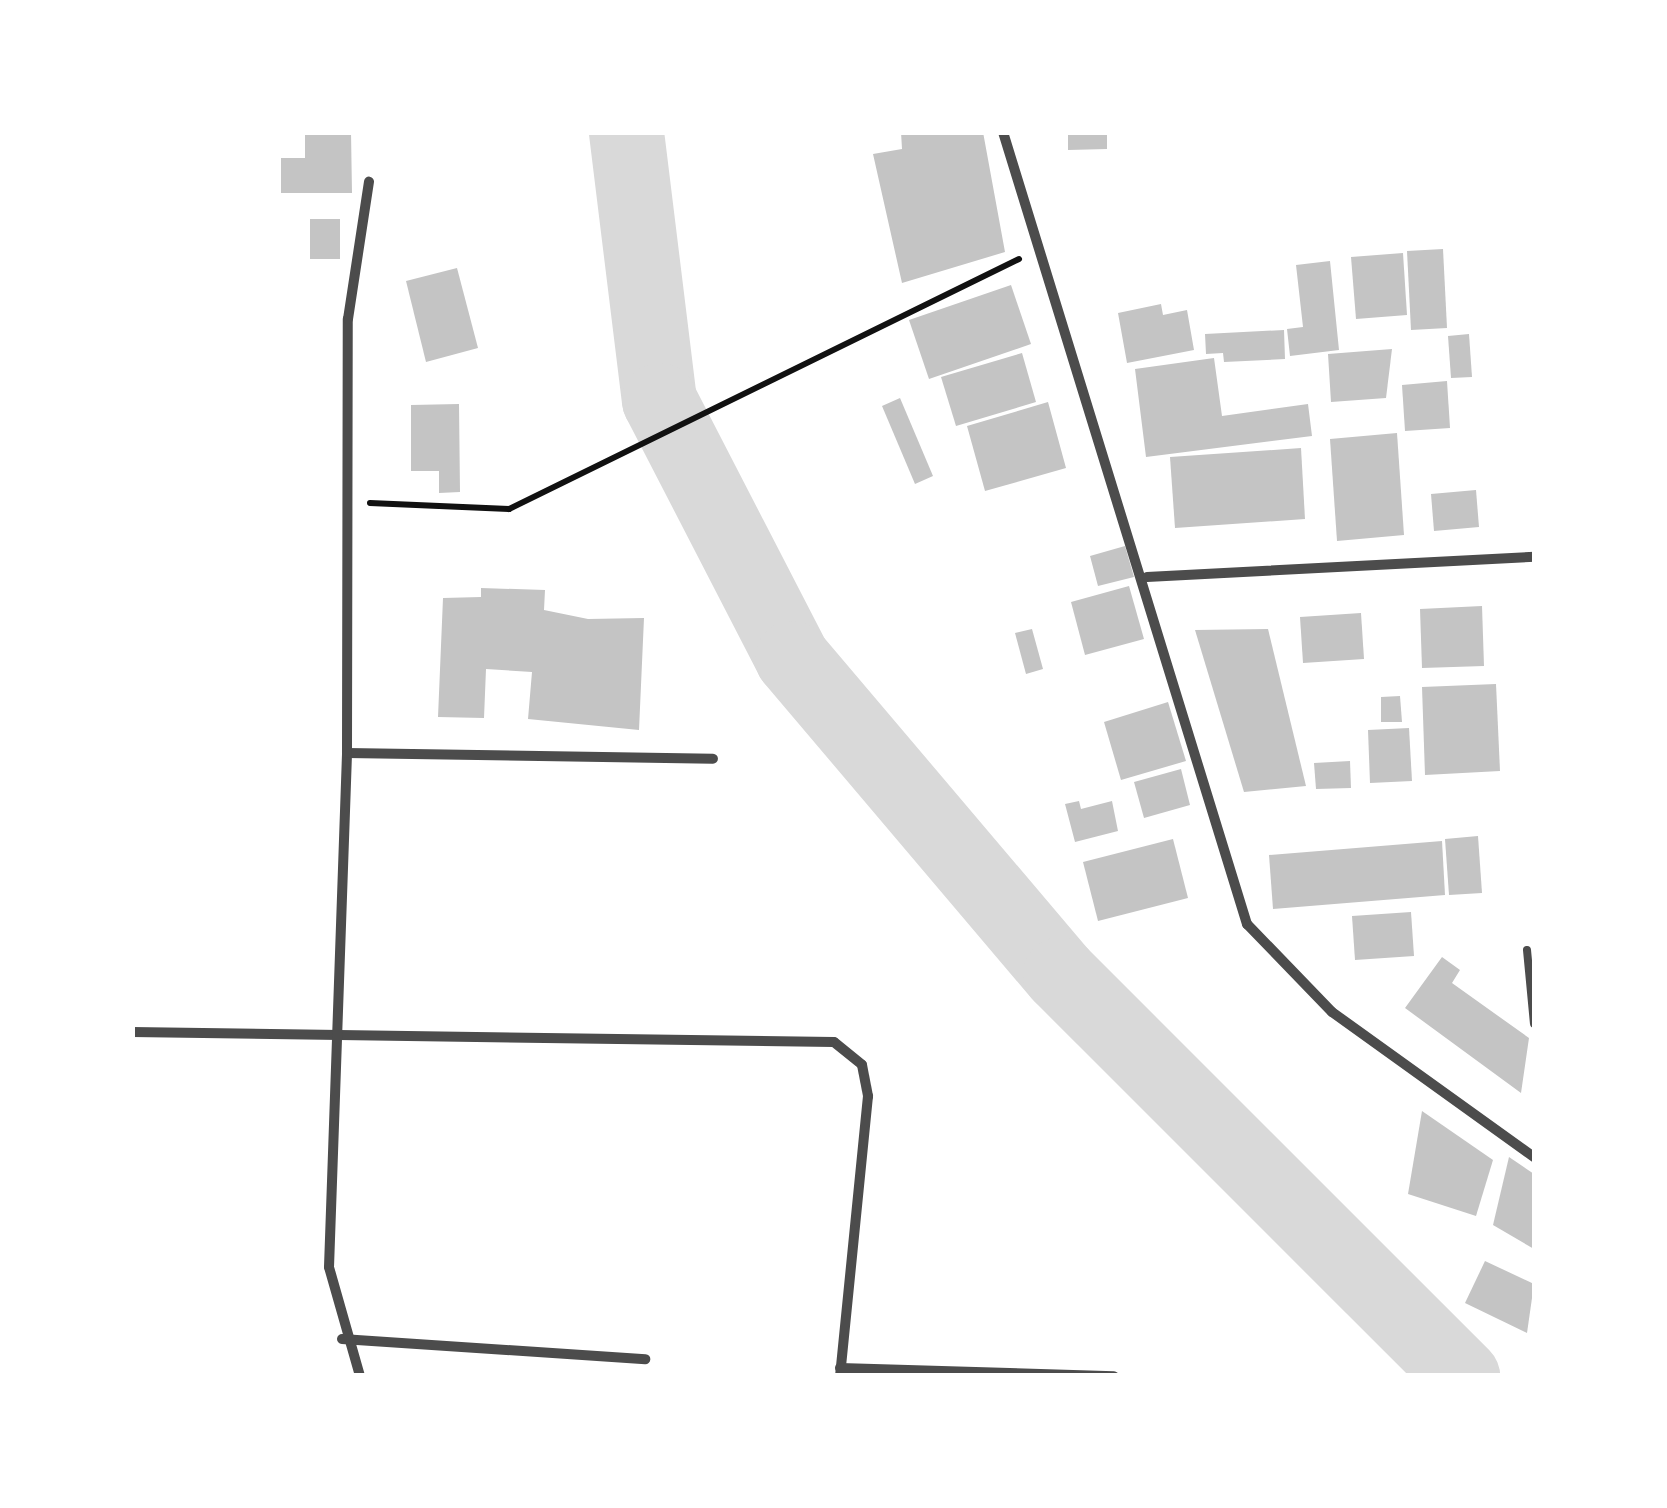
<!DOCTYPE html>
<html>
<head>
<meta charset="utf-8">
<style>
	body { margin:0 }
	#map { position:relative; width:1667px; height:1508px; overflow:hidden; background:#fff; font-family:"Titillium Web",sans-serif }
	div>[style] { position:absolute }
	.river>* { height:75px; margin:-37.5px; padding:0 37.5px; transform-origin:37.5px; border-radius:37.5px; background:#d9d9d9 }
	.building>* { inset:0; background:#c4c4c4 }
	.path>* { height:6px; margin:-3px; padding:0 3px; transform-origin:3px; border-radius:3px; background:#111 }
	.service>* { height:8px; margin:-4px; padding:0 4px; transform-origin:4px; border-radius:4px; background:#4c4c4c }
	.minor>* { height:10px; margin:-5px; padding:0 5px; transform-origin:5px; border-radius:5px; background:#4c4c4c }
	span { translate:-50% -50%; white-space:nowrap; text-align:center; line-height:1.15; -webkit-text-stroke:10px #fff; paint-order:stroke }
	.frame { position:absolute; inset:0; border:135px solid #fff; pointer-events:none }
</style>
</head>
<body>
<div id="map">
	<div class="river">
		<i style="left:626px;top:132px;width:270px;rotate:83deg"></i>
		<i style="left:659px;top:400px;width:290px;rotate:62.7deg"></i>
		<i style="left:792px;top:658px;width:414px;rotate:49.7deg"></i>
		<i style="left:1060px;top:974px;width:569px;rotate:45deg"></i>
	</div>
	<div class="building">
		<i style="clip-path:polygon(305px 132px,351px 132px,352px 193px,281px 193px,281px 158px,305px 158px)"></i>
		<i style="clip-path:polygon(901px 132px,983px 132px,1005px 252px,902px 283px,873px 154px,902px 149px)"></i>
		<i style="clip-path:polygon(1068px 132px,1107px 132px,1107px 149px,1068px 150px)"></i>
		<i style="clip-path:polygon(310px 219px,340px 219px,340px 259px,310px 259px)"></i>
		<i style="clip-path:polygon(1443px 249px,1447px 328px,1411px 330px,1407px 251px)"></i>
		<i style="clip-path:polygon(1403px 253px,1407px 315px,1356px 319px,1351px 257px)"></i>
		<i style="clip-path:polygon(1330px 261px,1339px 350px,1290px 356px,1287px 329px,1303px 327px,1296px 265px)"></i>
		<i style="clip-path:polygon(457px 268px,478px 348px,426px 362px,406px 281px)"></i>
		<i style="clip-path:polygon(1011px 285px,1031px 344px,929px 379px,909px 320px)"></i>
		<i style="clip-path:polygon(1161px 304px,1163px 315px,1187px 310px,1194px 350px,1127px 363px,1118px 313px)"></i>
		<i style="clip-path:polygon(1284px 330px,1285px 359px,1224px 362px,1223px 353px,1206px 354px,1205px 334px)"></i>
		<i style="clip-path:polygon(1469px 334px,1472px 377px,1451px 378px,1448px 336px)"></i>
		<i style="clip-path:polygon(1392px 349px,1386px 398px,1331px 402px,1328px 354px)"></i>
		<i style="clip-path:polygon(1022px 353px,1036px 402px,956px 426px,941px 377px)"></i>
		<i style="clip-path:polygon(1214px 358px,1222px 416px,1308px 404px,1312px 436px,1146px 457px,1135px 369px)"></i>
		<i style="clip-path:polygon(1447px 381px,1450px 428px,1405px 431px,1402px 385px)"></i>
		<i style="clip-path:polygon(900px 398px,933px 476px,915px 484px,882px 406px)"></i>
		<i style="clip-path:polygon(1048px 402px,1066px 468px,985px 491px,967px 426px)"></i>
		<i style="clip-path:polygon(459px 404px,460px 492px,439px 493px,439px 471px,411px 471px,411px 405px)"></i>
		<i style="clip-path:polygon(1397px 433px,1404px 535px,1337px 541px,1330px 439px)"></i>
		<i style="clip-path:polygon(1301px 448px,1305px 519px,1175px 528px,1170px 457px)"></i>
		<i style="clip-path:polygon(1476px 490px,1479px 527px,1434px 531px,1431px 494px)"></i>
		<i style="clip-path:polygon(1125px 546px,1134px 577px,1098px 586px,1090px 556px)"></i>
		<i style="clip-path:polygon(1129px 586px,1144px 639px,1085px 655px,1071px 602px)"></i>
		<i style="clip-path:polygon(481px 588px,545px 590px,544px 610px,588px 619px,644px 618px,639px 730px,528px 719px,532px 672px,486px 669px,484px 718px,438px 717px,443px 598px,481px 597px)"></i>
		<i style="clip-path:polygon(1482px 606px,1484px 666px,1422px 668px,1420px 609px)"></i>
		<i style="clip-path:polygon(1361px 613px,1364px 659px,1303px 663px,1300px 617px)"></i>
		<i style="clip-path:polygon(1032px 629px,1043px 669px,1026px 674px,1015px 633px)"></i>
		<i style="clip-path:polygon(1268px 629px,1306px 786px,1244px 792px,1195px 630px)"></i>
		<i style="clip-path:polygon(1496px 684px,1500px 771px,1425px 775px,1422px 687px)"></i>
		<i style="clip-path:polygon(1400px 696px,1402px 722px,1381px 722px,1381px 697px)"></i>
		<i style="clip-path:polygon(1168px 702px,1186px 761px,1121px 780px,1104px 722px)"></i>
		<i style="clip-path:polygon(1409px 728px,1412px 781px,1370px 783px,1368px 730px)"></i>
		<i style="clip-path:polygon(1350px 761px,1351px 788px,1316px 789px,1314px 763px)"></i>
		<i style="clip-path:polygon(1181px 769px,1190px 805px,1144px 818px,1134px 782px)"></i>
		<i style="clip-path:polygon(1079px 801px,1081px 809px,1112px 801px,1118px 831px,1075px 842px,1065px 804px)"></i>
		<i style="clip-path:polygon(1478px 836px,1482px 893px,1449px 895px,1445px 839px)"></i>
		<i style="clip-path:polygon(1173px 839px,1188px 898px,1098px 921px,1083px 862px)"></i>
		<i style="clip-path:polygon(1442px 841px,1445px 895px,1273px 909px,1269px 855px)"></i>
		<i style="clip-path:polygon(1411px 912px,1414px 956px,1355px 960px,1352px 916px)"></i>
		<i style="clip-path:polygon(1442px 957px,1460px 970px,1452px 983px,1529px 1038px,1521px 1093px,1405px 1008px)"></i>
		<i style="clip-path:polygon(1422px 1111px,1493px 1160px,1476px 1216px,1408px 1194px)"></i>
		<i style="clip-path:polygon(1509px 1157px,1534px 1174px,1534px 1249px,1493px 1225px)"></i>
		<i style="clip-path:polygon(1485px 1261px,1534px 1284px,1527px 1333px,1465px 1303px)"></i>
	</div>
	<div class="path">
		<i style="left:370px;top:503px;width:139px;rotate:2.5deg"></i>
		<i style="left:509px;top:509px;width:568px;rotate:-26.11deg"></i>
	</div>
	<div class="service">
		<i style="left:1527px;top:950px;width:74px;rotate:84.6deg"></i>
	</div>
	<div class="minor">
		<i style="left:1003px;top:132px;width:829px;rotate:72.88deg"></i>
		<i style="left:1247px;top:924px;width:122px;rotate:46deg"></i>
		<i style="left:1332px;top:1012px;width:249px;rotate:35.7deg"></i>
		<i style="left:1147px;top:577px;width:388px;rotate:-3deg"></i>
		<i style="left:347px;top:753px;width:366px;rotate:0.9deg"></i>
		<i style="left:132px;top:1032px;width:702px;rotate:0.82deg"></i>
		<i style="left:834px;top:1042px;width:36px;rotate:39deg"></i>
		<i style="left:862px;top:1065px;width:32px;rotate:79deg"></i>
		<i style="left:868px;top:1096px;width:281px;rotate:95.7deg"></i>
		<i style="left:342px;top:1339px;width:304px;rotate:3.8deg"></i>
		<i style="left:840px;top:1368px;width:274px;rotate:1.7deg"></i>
		<i style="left:360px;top:1376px;width:113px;rotate:-105.9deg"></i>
		<i style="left:329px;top:1267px;width:514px;rotate:-87.99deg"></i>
		<i style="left:347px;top:753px;width:434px;rotate:-89.9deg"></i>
		<i style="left:348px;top:319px;width:139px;rotate:-81.3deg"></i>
	</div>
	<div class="frame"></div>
</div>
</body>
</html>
